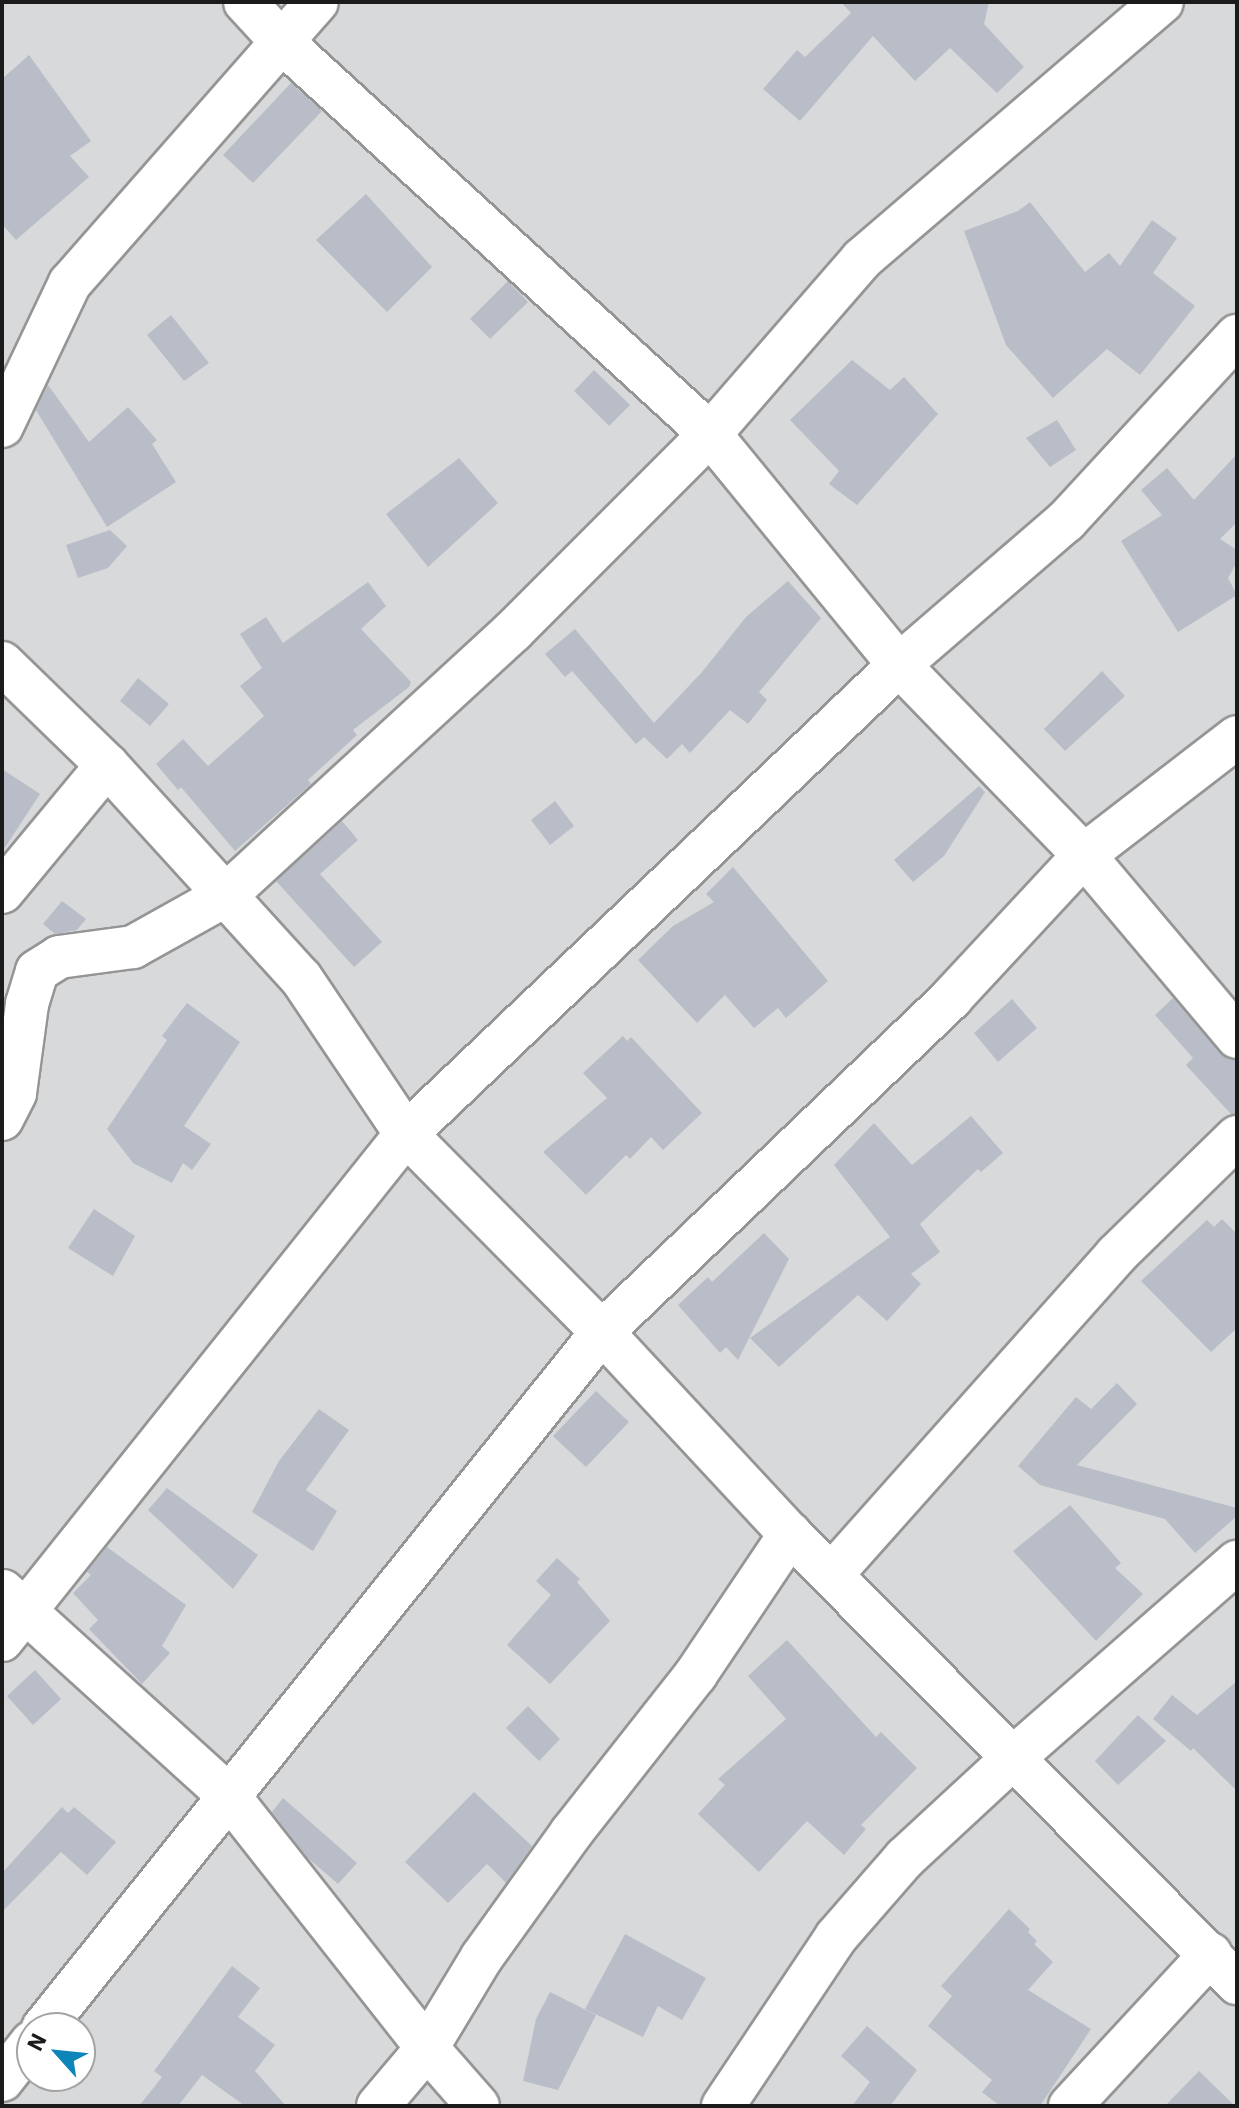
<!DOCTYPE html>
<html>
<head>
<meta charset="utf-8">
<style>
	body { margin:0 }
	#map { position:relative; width:1239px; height:2108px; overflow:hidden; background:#e2e2ec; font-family:"IBM Plex Sans",sans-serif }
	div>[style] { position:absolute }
	.residential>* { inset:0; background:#d8d9da }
	.building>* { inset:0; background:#b9bdc7 }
	.roads { filter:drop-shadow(2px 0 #959595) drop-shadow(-2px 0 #959595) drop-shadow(0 2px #959595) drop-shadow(0 -2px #959595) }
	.minor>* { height:42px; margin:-21px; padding:0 21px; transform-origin:21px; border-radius:21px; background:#fff }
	span { translate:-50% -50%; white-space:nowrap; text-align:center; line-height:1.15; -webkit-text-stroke:8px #fff; paint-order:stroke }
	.frame { position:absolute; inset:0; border:4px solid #1b1b1b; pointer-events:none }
	.north { position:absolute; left:16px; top:2012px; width:80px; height:80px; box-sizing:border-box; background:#fff; border:2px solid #a4a4a4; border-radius:50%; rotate:297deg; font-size:22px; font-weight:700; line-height:32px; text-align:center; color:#1b1b1b }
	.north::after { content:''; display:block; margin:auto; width:28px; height:36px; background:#0e85b9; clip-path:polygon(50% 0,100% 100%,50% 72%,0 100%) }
</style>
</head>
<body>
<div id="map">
	<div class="residential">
		<i style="clip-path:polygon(evenodd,2px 2px,1237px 2px,1237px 2106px,2px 2106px,2px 2px,32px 2028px,80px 2028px,80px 2076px,32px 2076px,32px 2028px)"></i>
	</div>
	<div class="building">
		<i style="clip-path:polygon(841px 2px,989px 2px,984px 24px,1024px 67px,997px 93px,950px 48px,915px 81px,873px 36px,800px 121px,763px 89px,797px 50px,805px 57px,851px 13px)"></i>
		<i style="clip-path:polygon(29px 55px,91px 141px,70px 156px,89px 177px,16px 240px,2px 224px,2px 79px)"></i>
		<i style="clip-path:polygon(291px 83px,322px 111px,253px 183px,223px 155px)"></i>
		<i style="clip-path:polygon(366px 194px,432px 267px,387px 312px,316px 240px)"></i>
		<i style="clip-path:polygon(1030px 202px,1085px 272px,1109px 253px,1120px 266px,1152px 220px,1177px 238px,1153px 273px,1195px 306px,1140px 375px,1107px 349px,1053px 398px,1006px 345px,964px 231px,1018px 211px)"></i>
		<i style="clip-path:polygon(508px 281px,528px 302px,490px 339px,470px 319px)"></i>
		<i style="clip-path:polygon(171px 315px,209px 363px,184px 381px,147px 335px)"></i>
		<i style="clip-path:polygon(852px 360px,890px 390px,904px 377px,938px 414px,857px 505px,829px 484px,839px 471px,790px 420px)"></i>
		<i style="clip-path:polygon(594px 370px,630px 405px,609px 426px,574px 391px)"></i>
		<i style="clip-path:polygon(48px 385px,89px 442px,128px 407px,157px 440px,152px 444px,176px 482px,107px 527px,36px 410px)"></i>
		<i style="clip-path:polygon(1057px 420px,1076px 450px,1050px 467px,1026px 438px)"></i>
		<i style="clip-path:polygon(1237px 454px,1237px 522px,1220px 539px,1237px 550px,1237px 562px,1228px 578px,1237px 595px,1178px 632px,1121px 541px,1162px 515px,1141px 490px,1167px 468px,1194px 500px)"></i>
		<i style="clip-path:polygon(459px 458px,498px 503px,428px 567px,386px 514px)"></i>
		<i style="clip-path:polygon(110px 530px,127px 546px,108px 568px,78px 578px,66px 545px)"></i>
		<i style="clip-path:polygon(788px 581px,821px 618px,759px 692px,767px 700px,748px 724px,730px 710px,690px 753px,682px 744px,667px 759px,644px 737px,636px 744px,572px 671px,565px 677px,545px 654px,575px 629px,654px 723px,702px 672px,746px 617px)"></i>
		<i style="clip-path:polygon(368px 582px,386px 606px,361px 629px,411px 682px,409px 687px,353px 730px,357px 735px,308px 780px,311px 784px,235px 851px,181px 787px,178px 790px,156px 764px,183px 739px,208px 766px,264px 716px,240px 686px,262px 668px,240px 634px,266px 617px,283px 643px)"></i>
		<i style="clip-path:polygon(1102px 671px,1125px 696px,1065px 751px,1044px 729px)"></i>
		<i style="clip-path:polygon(138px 678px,169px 704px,150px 726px,120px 701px)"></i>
		<i style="clip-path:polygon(2px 769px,40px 794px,2px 852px)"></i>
		<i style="clip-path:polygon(979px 786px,985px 792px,944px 856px,913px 882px,894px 860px)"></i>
		<i style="clip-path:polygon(555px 801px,574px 826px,550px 845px,531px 820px)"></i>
		<i style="clip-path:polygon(342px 821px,358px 840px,320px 874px,382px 942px,354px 967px,276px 881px)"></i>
		<i style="clip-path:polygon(733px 867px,828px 981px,786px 1018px,778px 1008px,754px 1028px,725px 995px,697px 1023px,638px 960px,673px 926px,714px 902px,706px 894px)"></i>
		<i style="clip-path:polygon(62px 901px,86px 919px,77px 930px,55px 934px,43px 924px)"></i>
		<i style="clip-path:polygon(1173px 998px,1219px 1052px,1237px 1060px,1237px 1114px,1231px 1114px,1186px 1065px,1193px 1058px,1155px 1015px)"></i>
		<i style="clip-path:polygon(1012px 999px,1037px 1028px,998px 1062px,974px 1033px)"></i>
		<i style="clip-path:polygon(187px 1003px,240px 1042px,184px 1126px,211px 1144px,192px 1170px,183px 1163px,172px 1183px,133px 1163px,107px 1129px,167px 1040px,162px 1036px)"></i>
		<i style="clip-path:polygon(623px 1036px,627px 1041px,631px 1037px,702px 1113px,663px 1150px,651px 1137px,630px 1159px,626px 1155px,586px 1195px,543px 1152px,607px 1098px,583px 1073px)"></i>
		<i style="clip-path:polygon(971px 1116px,1003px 1153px,981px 1172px,978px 1169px,920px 1224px,940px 1252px,911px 1274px,921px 1284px,887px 1321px,858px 1295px,779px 1367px,750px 1338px,890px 1237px,834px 1165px,874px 1123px,912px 1165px)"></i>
		<i style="clip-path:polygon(94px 1209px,135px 1236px,113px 1276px,68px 1248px)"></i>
		<i style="clip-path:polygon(1222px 1219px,1237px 1234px,1237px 1328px,1211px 1352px,1141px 1281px,1207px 1220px,1214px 1227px)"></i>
		<i style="clip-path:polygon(764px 1233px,789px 1259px,738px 1360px,726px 1347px,720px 1353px,678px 1305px,708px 1277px,712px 1282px)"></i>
		<i style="clip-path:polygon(1117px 1383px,1137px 1404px,1077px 1465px,1237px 1508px,1237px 1516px,1195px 1553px,1165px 1519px,1040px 1485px,1018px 1466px,1076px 1397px,1091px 1409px)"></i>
		<i style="clip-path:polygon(596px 1391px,629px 1422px,586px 1467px,553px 1436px)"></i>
		<i style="clip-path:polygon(319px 1409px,349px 1430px,306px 1490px,337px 1511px,313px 1551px,252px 1512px,279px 1461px)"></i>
		<i style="clip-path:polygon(167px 1488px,258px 1555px,233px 1589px,148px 1510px)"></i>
		<i style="clip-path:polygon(1070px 1505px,1121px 1563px,1115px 1568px,1143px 1594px,1096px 1641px,1013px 1551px)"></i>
		<i style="clip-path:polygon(107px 1547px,186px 1605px,162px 1646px,170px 1653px,142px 1684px,89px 1629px,98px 1620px,73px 1593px,91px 1575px,87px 1572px)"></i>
		<i style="clip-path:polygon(557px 1558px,580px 1579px,577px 1582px,610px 1621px,550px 1684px,507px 1645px,551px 1595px,536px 1581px)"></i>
		<i style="clip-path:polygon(787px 1640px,876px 1737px,881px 1732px,917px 1768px,861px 1825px,866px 1829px,844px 1855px,807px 1821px,759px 1872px,698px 1814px,725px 1785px,718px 1779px,786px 1719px,748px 1676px)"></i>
		<i style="clip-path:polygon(35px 1670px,61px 1699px,33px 1725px,7px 1696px)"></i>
		<i style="clip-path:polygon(1237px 1681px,1237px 1791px,1193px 1748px,1191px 1751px,1153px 1719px,1172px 1695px,1197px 1715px)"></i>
		<i style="clip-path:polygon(528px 1706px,560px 1739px,539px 1761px,506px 1728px)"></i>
		<i style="clip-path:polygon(1138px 1715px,1166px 1741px,1118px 1785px,1095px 1761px)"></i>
		<i style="clip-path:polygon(474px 1792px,532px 1846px,506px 1883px,487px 1864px,448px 1903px,405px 1862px)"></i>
		<i style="clip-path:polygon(283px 1798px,357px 1863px,338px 1884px,308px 1858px,272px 1812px)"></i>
		<i style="clip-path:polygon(62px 1807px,68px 1813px,74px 1807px,116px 1842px,87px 1875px,61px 1852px,3px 1911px,2px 1873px)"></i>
		<i style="clip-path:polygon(1009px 1909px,1030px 1929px,1028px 1932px,1037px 1941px,1034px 1944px,1053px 1962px,1028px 1990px,1091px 2029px,1040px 2106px,1000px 2106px,982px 2092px,992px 2080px,928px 2026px,952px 1996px,941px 1986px)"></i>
		<i style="clip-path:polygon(625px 1934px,706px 1978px,682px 2020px,658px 2006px,643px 2037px,585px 2009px)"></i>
		<i style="clip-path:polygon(232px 1966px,260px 1988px,238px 2017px,275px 2045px,255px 2071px,286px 2106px,245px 2106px,202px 2075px,178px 2106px,139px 2106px,162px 2077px,154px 2071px)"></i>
		<i style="clip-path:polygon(550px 1992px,596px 2015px,558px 2090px,523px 2081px,536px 2019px)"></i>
		<i style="clip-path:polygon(867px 2026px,917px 2070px,890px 2106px,852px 2106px,870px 2082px,841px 2056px)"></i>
		<i style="clip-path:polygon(1199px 2071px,1235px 2106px,1165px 2106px)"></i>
	</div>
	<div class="roads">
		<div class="minor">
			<i style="left:245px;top:2px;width:53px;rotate:47.3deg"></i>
			<i style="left:281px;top:41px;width:582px;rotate:42.49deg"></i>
			<i style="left:710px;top:434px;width:298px;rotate:50.7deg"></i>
			<i style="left:899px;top:665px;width:265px;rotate:45.8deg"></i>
			<i style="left:1084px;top:855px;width:238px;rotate:49.9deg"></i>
			<i style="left:2px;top:426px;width:158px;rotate:-64.6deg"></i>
			<i style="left:70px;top:283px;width:374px;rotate:-48.7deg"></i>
			<i style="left:2px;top:663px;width:146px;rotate:44.2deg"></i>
			<i style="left:107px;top:765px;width:288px;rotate:47.7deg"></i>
			<i style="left:301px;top:978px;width:188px;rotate:56.1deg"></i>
			<i style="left:406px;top:1134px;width:279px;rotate:45.3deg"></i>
			<i style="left:602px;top:1332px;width:276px;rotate:47.1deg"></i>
			<i style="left:790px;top:1534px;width:634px;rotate:45.13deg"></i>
			<i style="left:2px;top:892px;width:165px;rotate:-50.4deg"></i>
			<i style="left:2px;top:1119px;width:29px;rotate:-63deg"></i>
			<i style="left:15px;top:1093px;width:90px;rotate:-82.3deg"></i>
			<i style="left:27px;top:1004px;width:34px;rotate:-73deg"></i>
			<i style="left:37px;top:971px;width:26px;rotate:-32deg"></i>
			<i style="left:59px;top:957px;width:75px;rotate:-7.7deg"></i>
			<i style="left:133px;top:947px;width:107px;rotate:-29.2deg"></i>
			<i style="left:226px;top:895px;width:390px;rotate:-42.6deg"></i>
			<i style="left:513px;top:631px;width:279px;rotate:-45deg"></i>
			<i style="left:710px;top:434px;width:232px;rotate:-49deg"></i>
			<i style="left:862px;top:259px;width:395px;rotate:-40.6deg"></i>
			<i style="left:833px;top:1573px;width:426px;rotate:-48.3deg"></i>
			<i style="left:1116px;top:1255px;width:169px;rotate:-44.3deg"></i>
			<i style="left:3px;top:1591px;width:304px;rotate:42.2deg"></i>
			<i style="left:228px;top:1795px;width:322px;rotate:51.8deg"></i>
			<i style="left:427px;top:2048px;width:77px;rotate:48.7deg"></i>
			<i style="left:2px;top:1640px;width:647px;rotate:-51.4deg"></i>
			<i style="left:406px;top:1134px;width:680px;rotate:-43.57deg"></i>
			<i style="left:899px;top:665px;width:221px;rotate:-40.8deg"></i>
			<i style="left:1066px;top:521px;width:252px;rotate:-47.3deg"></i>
			<i style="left:43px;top:2028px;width:893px;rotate:-51.23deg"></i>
			<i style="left:602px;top:1332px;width:484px;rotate:-43.7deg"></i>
			<i style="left:952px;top:997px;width:194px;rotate:-47.1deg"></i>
			<i style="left:1084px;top:855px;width:193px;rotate:-37.6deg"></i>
			<i style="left:2px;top:2080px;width:48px;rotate:-51.7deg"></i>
			<i style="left:378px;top:2106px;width:76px;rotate:-49.8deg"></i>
			<i style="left:427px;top:2048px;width:106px;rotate:-58.9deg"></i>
			<i style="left:482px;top:1957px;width:153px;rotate:-54.3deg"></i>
			<i style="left:571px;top:1833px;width:202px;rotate:-51.8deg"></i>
			<i style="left:696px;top:1674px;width:169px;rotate:-56.1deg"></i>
			<i style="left:723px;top:2106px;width:203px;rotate:-56.2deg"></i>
			<i style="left:836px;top:1937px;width:105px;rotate:-48.9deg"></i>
			<i style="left:905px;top:1858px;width:147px;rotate:-42.8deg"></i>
			<i style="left:1013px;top:1758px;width:298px;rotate:-41.2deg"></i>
			<i style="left:1070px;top:2106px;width:207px;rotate:-47.2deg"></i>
		</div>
	</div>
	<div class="frame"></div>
	<div class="north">N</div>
</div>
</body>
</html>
